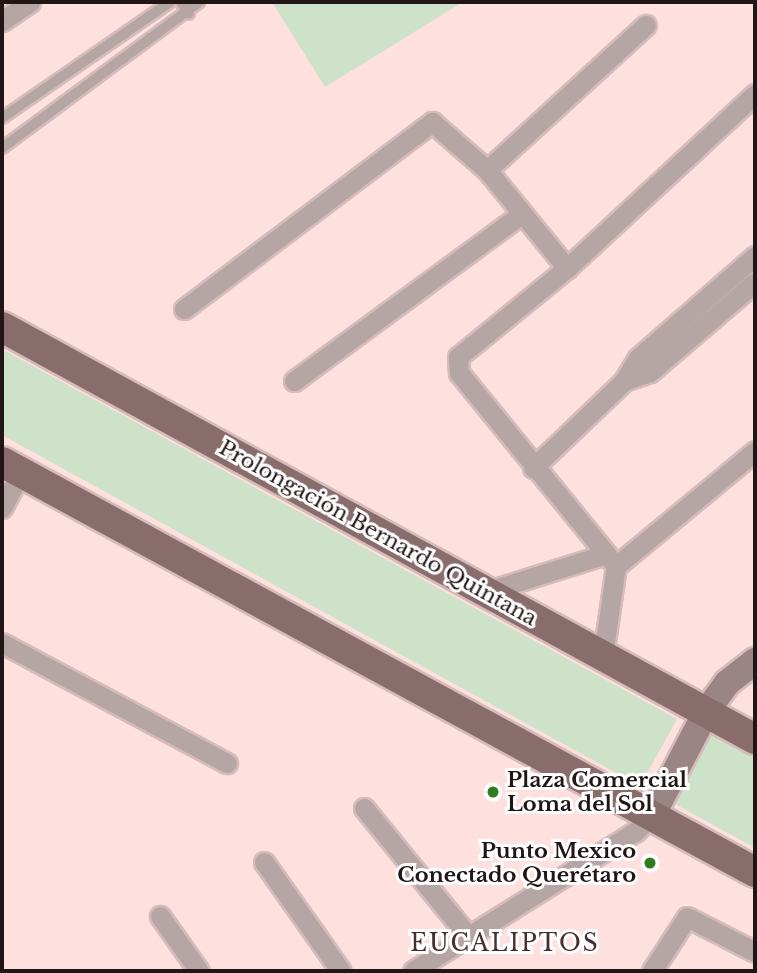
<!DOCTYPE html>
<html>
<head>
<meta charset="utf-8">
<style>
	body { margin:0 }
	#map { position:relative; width:757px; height:973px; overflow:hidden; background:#fee0df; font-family:"Libre Baskerville",serif }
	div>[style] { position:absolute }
	.green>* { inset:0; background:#cde2c8 }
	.roads { filter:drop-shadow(2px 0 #d6bbbb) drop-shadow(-2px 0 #d6bbbb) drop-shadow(0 2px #d6bbbb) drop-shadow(0 -2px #d6bbbb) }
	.lane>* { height:10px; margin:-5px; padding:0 5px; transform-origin:5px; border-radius:5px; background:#b5a5a4 }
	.street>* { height:19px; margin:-9.5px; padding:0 9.5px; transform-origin:9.5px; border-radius:9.5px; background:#b5a5a4 }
	.secondary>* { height:26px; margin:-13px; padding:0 13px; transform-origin:13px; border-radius:13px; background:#9b8484 }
	.primary>* { height:30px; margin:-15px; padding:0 15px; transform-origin:15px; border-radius:15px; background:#886d6c }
	.dots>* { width:19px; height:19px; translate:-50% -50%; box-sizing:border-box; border:4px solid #fff; border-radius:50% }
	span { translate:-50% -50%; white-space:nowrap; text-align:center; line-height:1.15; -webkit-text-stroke:6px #fff; paint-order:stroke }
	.street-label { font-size:21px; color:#211515 }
	.poi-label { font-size:21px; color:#211515; font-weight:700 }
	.left { translate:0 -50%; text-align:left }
	.right { translate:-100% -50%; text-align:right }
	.neighbourhood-label { font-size:23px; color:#492e2e; letter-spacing:2px }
	.frame { position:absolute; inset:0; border:4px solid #211515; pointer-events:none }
</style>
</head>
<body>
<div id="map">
	<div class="green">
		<i style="clip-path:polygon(272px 2px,463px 2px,325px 87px)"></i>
		<i style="clip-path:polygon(2px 349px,677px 719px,640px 786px,2px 435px)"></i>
		<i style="clip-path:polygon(713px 729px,755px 752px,755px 848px,675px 804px)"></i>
	</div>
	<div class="roads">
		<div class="lane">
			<i style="left:181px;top:2px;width:14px;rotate:56deg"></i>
			<i style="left:2px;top:118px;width:204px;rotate:-34.6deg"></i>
			<i style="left:2px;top:148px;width:245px;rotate:-36.5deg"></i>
		</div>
		<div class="street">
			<i style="left:2px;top:21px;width:34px;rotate:-34deg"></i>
			<i style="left:487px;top:170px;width:215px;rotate:-42.4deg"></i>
			<i style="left:184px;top:309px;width:311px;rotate:-37deg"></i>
			<i style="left:432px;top:122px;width:73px;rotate:41.1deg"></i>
			<i style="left:487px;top:170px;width:127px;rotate:50.8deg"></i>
			<i style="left:294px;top:381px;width:282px;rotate:-36.3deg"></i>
			<i style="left:624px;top:381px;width:28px;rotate:-19deg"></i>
			<i style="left:650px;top:372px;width:138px;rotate:-40.6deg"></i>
			<i style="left:533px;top:468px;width:126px;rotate:-43.7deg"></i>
			<i style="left:624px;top:381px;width:27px;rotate:-59deg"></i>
			<i style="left:638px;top:358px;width:155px;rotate:-41.1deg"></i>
			<i style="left:2px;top:508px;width:41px;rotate:-62.2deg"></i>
			<i style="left:616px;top:566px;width:249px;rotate:-129.1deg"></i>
			<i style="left:459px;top:373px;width:16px;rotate:-94deg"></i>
			<i style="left:458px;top:357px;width:141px;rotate:-39.2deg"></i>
			<i style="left:567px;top:268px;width:256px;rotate:-42.8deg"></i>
			<i style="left:485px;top:592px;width:127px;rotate:-17.4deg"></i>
			<i style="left:2px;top:643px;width:255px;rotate:28.1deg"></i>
			<i style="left:603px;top:656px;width:91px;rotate:-81.8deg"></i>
			<i style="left:616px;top:566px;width:180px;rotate:-39.6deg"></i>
			<i style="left:364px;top:808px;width:166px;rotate:50.9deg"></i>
			<i style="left:264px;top:862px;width:133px;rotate:54.8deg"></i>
			<i style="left:160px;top:916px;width:67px;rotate:54.7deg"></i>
			<i style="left:413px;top:971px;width:262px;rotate:-32.1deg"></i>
			<i style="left:635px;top:832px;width:25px;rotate:-45deg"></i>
			<i style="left:652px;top:971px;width:64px;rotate:-57.1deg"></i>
			<i style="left:687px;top:917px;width:76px;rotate:27.2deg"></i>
		</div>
		<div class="secondary">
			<i style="left:653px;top:814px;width:115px;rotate:-62.5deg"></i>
			<i style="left:706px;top:712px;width:36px;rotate:-54deg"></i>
			<i style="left:727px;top:683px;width:36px;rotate:-38deg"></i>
		</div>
		<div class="primary">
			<i style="left:2px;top:327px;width:858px;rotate:28.69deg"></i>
			<i style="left:2px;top:462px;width:857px;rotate:28.57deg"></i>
		</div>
	</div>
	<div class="dots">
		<i style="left:493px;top:792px;background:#327a1e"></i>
		<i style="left:650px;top:863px;background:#327a1e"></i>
	</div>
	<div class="street-label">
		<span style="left:378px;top:533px;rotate:29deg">Prolongación Bernardo Quintana</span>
	</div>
	<div class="poi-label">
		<span class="left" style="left:507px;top:792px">Plaza Comercial<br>Loma del Sol</span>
		<span class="right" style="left:636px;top:863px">Punto Mexico<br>Conectado Querétaro</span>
	</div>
	<div class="neighbourhood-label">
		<span style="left:505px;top:943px">EUCALIPTOS</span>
	</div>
	<div class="frame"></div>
</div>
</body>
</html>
